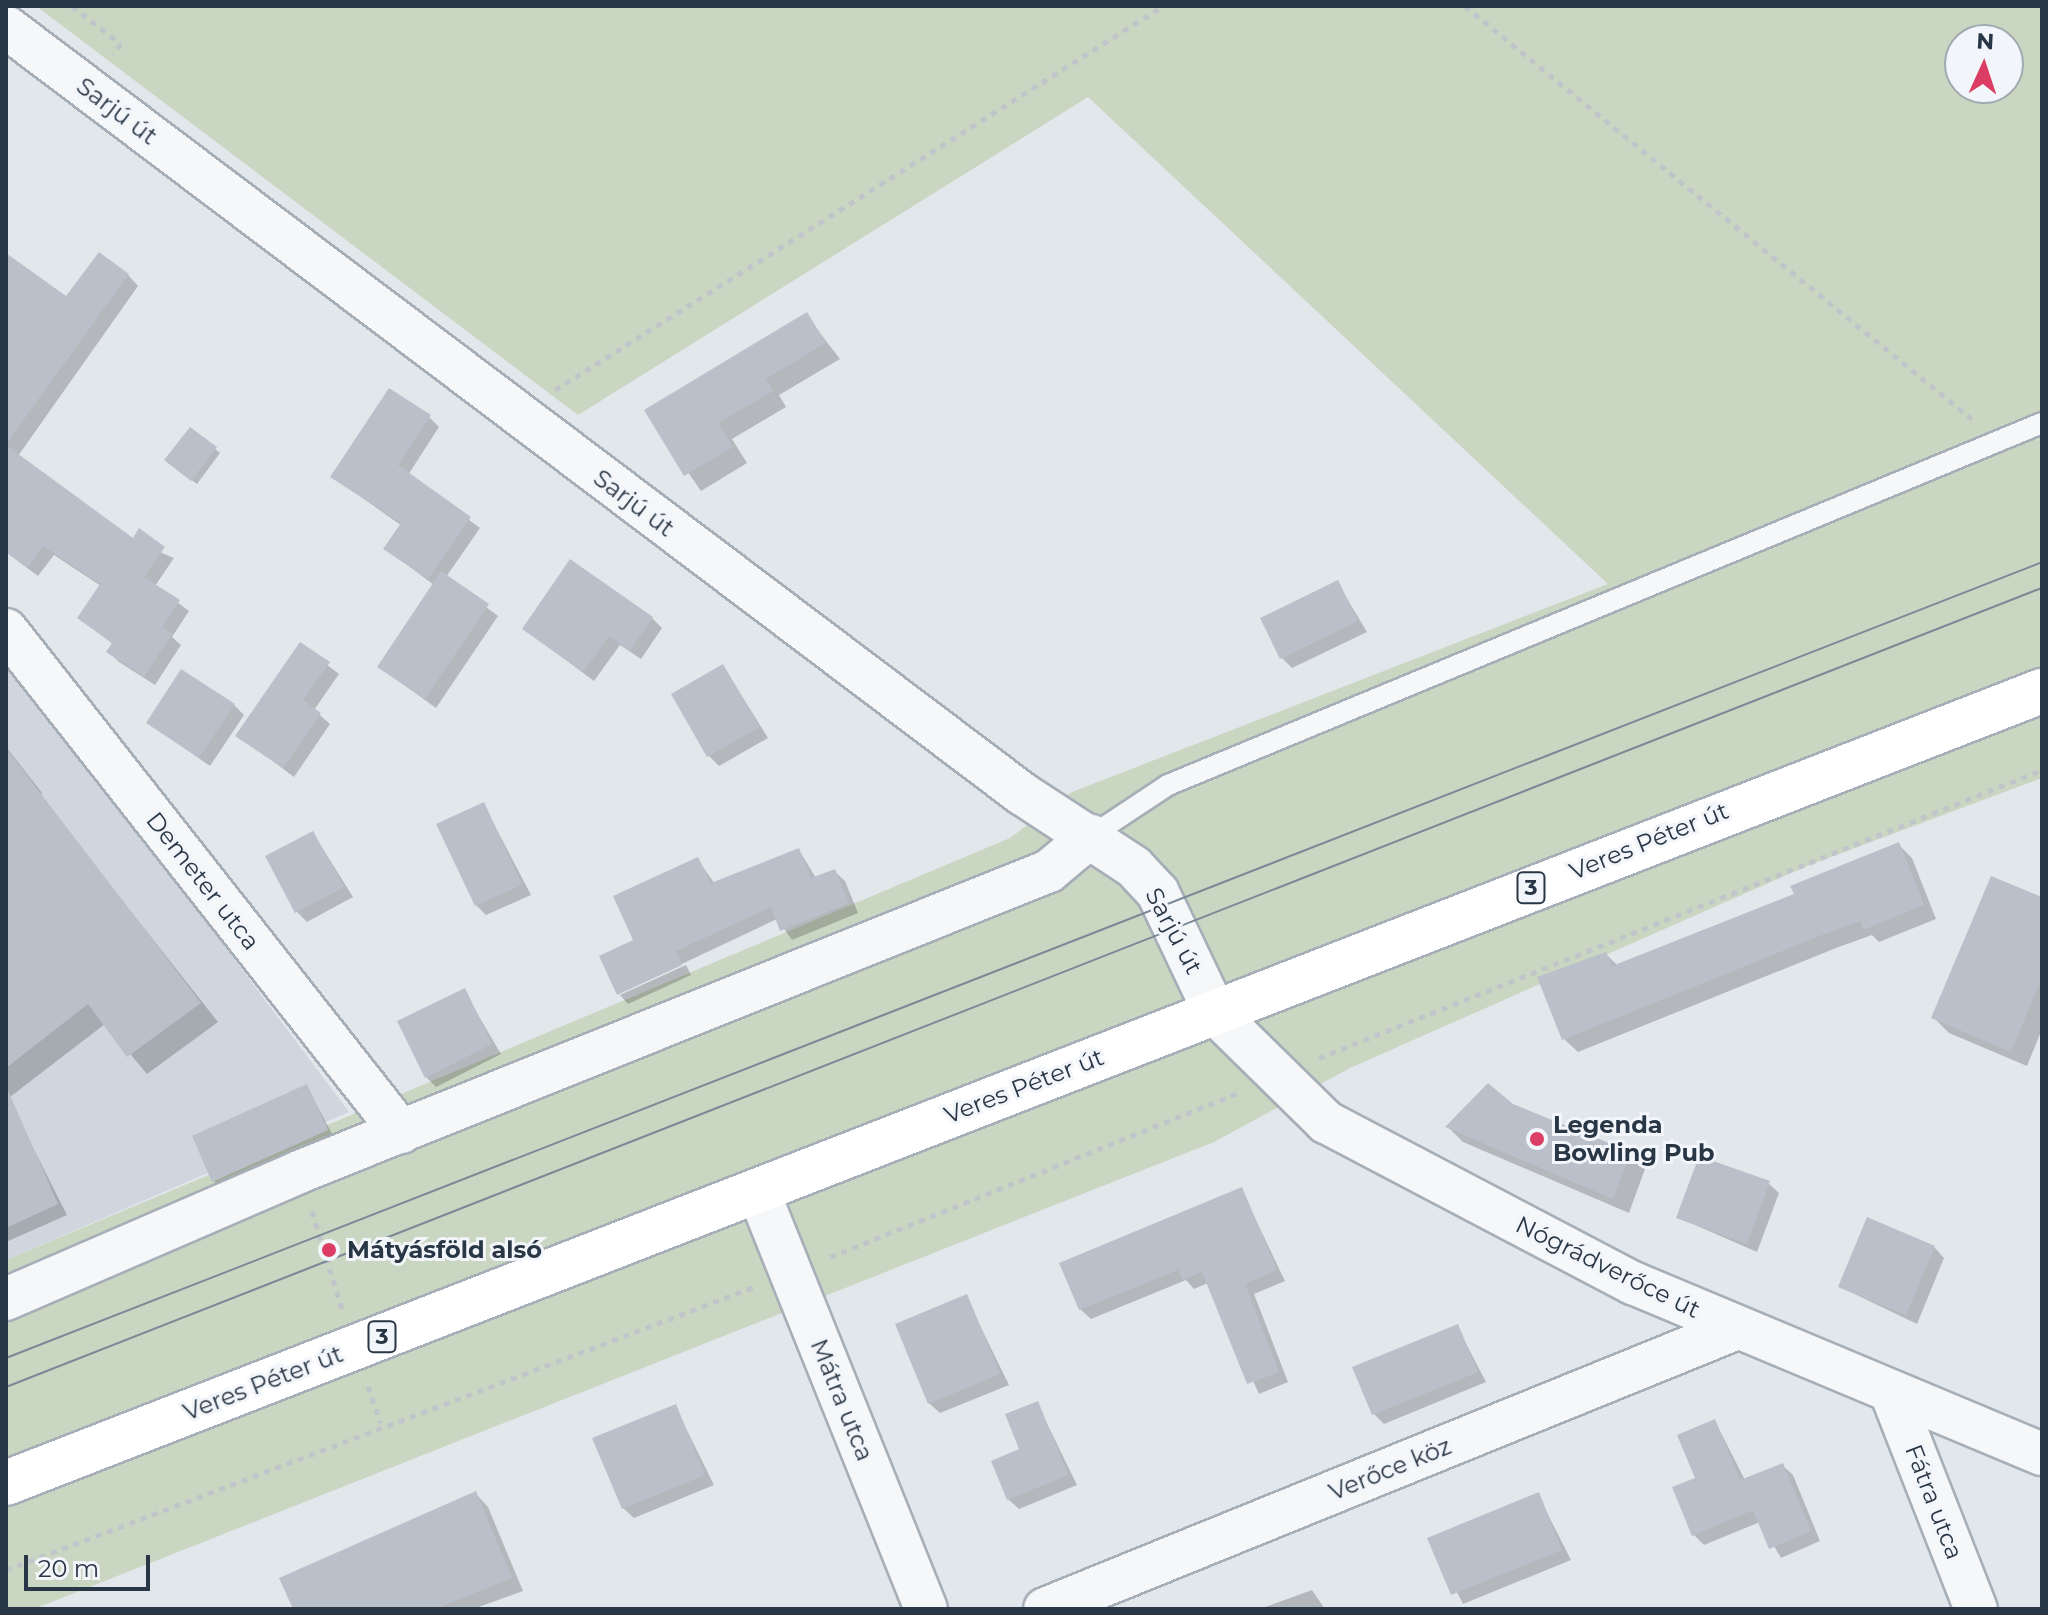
<!DOCTYPE html>
<html>
<head>
<meta charset="utf-8">
<style>
	body { margin:0 }
	#map { position:relative; width:2048px; height:1615px; overflow:hidden; background:#e2e7ec; font-family:Montserrat,sans-serif }
	div>[style] { position:absolute }
	.built>* { inset:0; background:#d0d6de }
	.green>* { inset:0; background:#c9d6c2 }
	.shadow>* { inset:0; background:#0003 }
	.building>* { inset:0; background:#b9c0ca }
	.path>* { height:5px; margin-top:-2.5px; transform-origin:0; background:repeating-linear-gradient(90deg,#c0c5ca 0 6px,transparent 0 12px) }
	.roads { filter:drop-shadow(2px 0 #a6aeb7) drop-shadow(-2px 0 #a6aeb7) drop-shadow(0 2px #a6aeb7) drop-shadow(0 -2px #a6aeb7) }
	.service>* { height:20px; margin:-10px; padding:0 10px; transform-origin:10px; border-radius:10px; background:#f5f7f9 }
	.minor>* { height:42px; margin:-21px; padding:0 21px; transform-origin:21px; border-radius:21px; background:#f5f7f9 }
	.primary>* { height:44px; margin:-22px; padding:0 22px; transform-origin:22px; border-radius:22px; background:#fff }
	.tram>* { height:2px; margin:-1px; padding:0 1px; transform-origin:1px; border-radius:1px; background:#7a8897 }
	.dots>* { width:22px; height:22px; translate:-50% -50%; box-sizing:border-box; border:4px solid #f2f5f9; border-radius:50% }
	span { translate:-50% -50%; white-space:nowrap; text-align:center; line-height:1.15; -webkit-text-stroke:6px #f2f5f9; paint-order:stroke }
	.shield-label span { padding:2px 6px; background:#f2f5f9; border:2px solid; border-radius:6px; -webkit-text-stroke-width:0 }
	.shield-label { font-size:22px; color:#283645; font-weight:700 }
	.street-label { font-size:24px; color:#283645 }
	.poi-label { font-size:24px; color:#283645; font-weight:700 }
	.left { translate:0 -50%; text-align:left }
	.frame { position:absolute; inset:0; border:8px solid #283645; pointer-events:none }
	.north { position:absolute; left:1944px; top:24px; width:80px; height:80px; box-sizing:border-box; background:#f2f5f9; border:2px solid #a1a9b1; border-radius:50%; rotate:3deg; font-size:22px; font-weight:700; line-height:32px; text-align:center; color:#283645 }
	.north::after { content:''; display:block; margin:auto; width:28px; height:36px; background:#db3d64; clip-path:polygon(50% 0,100% 100%,50% 72%,0 100%) }
	.scale { position:absolute; left:24px; top:1555px; width:126px; height:36px; box-sizing:border-box; border:4px solid #283645; border-top:0; padding-left:10px; font-size:24px; line-height:28px; white-space:nowrap; color:#283645; -webkit-text-stroke:6px #f2f5f9; paint-order:stroke }
</style>
</head>
<body>
<div id="map">
	<div class="built">
		<i style="clip-path:polygon(6px 655px,349px 1112px,6px 1260px)"></i>
	</div>
	<div class="green">
		<i style="clip-path:polygon(evenodd,36px 6px,2042px 6px,2042px 778px,1807px 866px,1350px 1068px,1214px 1142px,34px 1609px,6px 1609px,6px 1260px,1010px 838px,1072px 792px,1608px 584px,1088px 97px,578px 415px,36px 6px,1960px 40px,2008px 40px,2008px 88px,1960px 88px,1960px 40px)"></i>
	</div>
	<div class="shadow">
		<i style="clip-path:polygon(6px 256px,67px 299px,128px 275px,138px 286px,18px 456px,133px 541px,174px 558px,155px 586px,189px 611px,172px 637px,181px 645px,155px 685px,119px 662px,109px 652px,114px 645px,80px 618px,101px 586px,54px 555px,38px 576px,6px 552px)"></i>
		<i style="clip-path:polygon(806px 315px,840px 359px,779px 395px,786px 407px,732px 439px,747px 463px,701px 491px,646px 411px)"></i>
		<i style="clip-path:polygon(429px 417px,439px 427px,408px 475px,480px 528px,446px 577px,498px 616px,436px 708px,379px 667px,434px 585px,386px 549px,402px 526px,333px 477px)"></i>
		<i style="clip-path:polygon(191px 429px,220px 453px,197px 484px,171px 465px)"></i>
		<i style="clip-path:polygon(1337px 582px,1367px 632px,1292px 668px,1282px 658px)"></i>
		<i style="clip-path:polygon(652px 618px,662px 628px,641px 659px,620px 645px,594px 681px,524px 629px)"></i>
		<i style="clip-path:polygon(301px 645px,339px 674px,314px 710px,330px 724px,294px 777px,238px 735px)"></i>
		<i style="clip-path:polygon(723px 666px,768px 738px,719px 766px,709px 756px)"></i>
		<i style="clip-path:polygon(234px 705px,244px 715px,210px 766px,148px 723px)"></i>
		<i style="clip-path:polygon(6px 747px,42px 793px,6px 819px)"></i>
		<i style="clip-path:polygon(484px 805px,531px 895px,486px 915px,476px 905px)"></i>
		<i style="clip-path:polygon(61px 823px,218px 1022px,147px 1074px,105px 1024px,6px 1100px,6px 865px)"></i>
		<i style="clip-path:polygon(313px 833px,353px 897px,307px 922px,297px 912px)"></i>
		<i style="clip-path:polygon(1898px 844px,1912px 858px,1936px 919px,1879px 942px,1872px 935px,1836px 948px,1578px 1052px,1564px 1039px,1606px 954px,1618px 966px,1797px 896px)"></i>
		<i style="clip-path:polygon(799px 850px,816px 878px,834px 871px,845px 881px,858px 913px,792px 940px,777px 919px,618px 994px,636px 941px,698px 860px,715px 884px)"></i>
		<i style="clip-path:polygon(2042px 899px,2042px 1029px,2027px 1066px,1949px 1033px,1934px 1018px)"></i>
		<i style="clip-path:polygon(686px 965px,691px 975px,628px 1004px,620px 995px)"></i>
		<i style="clip-path:polygon(464px 991px,501px 1054px,436px 1087px,426px 1077px)"></i>
		<i style="clip-path:polygon(307px 1087px,336px 1141px,224px 1191px,214px 1181px)"></i>
		<i style="clip-path:polygon(1512px 1106px,1630px 1153px,1645px 1169px,1629px 1213px,1463px 1142px,1448px 1127px)"></i>
		<i style="clip-path:polygon(24px 1130px,67px 1215px,6px 1242px,6px 1137px)"></i>
		<i style="clip-path:polygon(1768px 1183px,1779px 1193px,1757px 1252px,1679px 1218px)"></i>
		<i style="clip-path:polygon(1241px 1189px,1285px 1281px,1254px 1294px,1288px 1382px,1259px 1394px,1208px 1283px,1194px 1289px,1186px 1280px,1091px 1319px,1080px 1309px)"></i>
		<i style="clip-path:polygon(1934px 1247px,1944px 1258px,1917px 1324px,1840px 1287px)"></i>
		<i style="clip-path:polygon(966px 1297px,1009px 1385px,940px 1413px,929px 1403px)"></i>
		<i style="clip-path:polygon(1457px 1326px,1486px 1382px,1384px 1424px,1374px 1414px)"></i>
		<i style="clip-path:polygon(1037px 1403px,1077px 1485px,1019px 1509px,1008px 1499px)"></i>
		<i style="clip-path:polygon(675px 1406px,714px 1485px,634px 1518px,623px 1508px)"></i>
		<i style="clip-path:polygon(1715px 1421px,1745px 1480px,1782px 1465px,1793px 1475px,1820px 1541px,1781px 1558px,1760px 1522px,1704px 1545px,1694px 1535px,1697px 1479px)"></i>
		<i style="clip-path:polygon(476px 1494px,488px 1507px,523px 1591px,473px 1609px,295px 1609px)"></i>
		<i style="clip-path:polygon(1538px 1495px,1571px 1560px,1463px 1604px,1430px 1539px)"></i>
		<i style="clip-path:polygon(1312px 1590px,1325px 1609px,1260px 1609px)"></i>
	</div>
	<div class="building">
		<i style="clip-path:polygon(99px 252px,129px 274px,6px 444px,6px 253px,66px 296px)"></i>
		<i style="clip-path:polygon(807px 312px,826px 343px,766px 379px,773px 391px,718px 423px,733px 447px,684px 476px,644px 410px)"></i>
		<i style="clip-path:polygon(389px 388px,431px 415px,398px 465px,471px 517px,428px 579px,383px 549px,401px 523px,330px 477px)"></i>
		<i style="clip-path:polygon(190px 427px,217px 447px,191px 481px,164px 460px)"></i>
		<i style="clip-path:polygon(6px 445px,133px 538px,139px 528px,165px 547px,144px 577px,180px 600px,162px 627px,172px 634px,144px 677px,106px 652px,112px 643px,77px 618px,100px 584px,43px 546px,27px 568px,6px 552px)"></i>
		<i style="clip-path:polygon(570px 559px,653px 617px,630px 651px,609px 636px,583px 672px,522px 629px)"></i>
		<i style="clip-path:polygon(441px 571px,489px 604px,425px 699px,377px 667px)"></i>
		<i style="clip-path:polygon(1338px 580px,1358px 621px,1280px 659px,1260px 618px)"></i>
		<i style="clip-path:polygon(300px 642px,330px 662px,303px 700px,321px 713px,283px 768px,235px 736px)"></i>
		<i style="clip-path:polygon(723px 664px,760px 727px,707px 757px,671px 694px)"></i>
		<i style="clip-path:polygon(181px 669px,235px 704px,199px 758px,146px 723px)"></i>
		<i style="clip-path:polygon(6px 748px,201px 1003px,127px 1057px,88px 1004px,6px 1068px)"></i>
		<i style="clip-path:polygon(484px 802px,522px 885px,475px 906px,436px 824px)"></i>
		<i style="clip-path:polygon(313px 831px,344px 887px,295px 913px,265px 856px)"></i>
		<i style="clip-path:polygon(1899px 842px,1924px 905px,1863px 930px,1861px 921px,1822px 935px,1562px 1040px,1537px 977px,1606px 952px,1612px 966px,1794px 894px,1790px 886px)"></i>
		<i style="clip-path:polygon(799px 848px,811px 878px,835px 869px,849px 903px,780px 931px,771px 907px,676px 951px,682px 965px,617px 995px,599px 956px,633px 940px,613px 896px,698px 857px,711px 883px)"></i>
		<i style="clip-path:polygon(1991px 876px,2042px 897px,2042px 977px,2011px 1052px,1931px 1018px)"></i>
		<i style="clip-path:polygon(465px 988px,492px 1044px,425px 1078px,397px 1021px)"></i>
		<i style="clip-path:polygon(1488px 1083px,1513px 1104px,1631px 1152px,1613px 1199px,1445px 1127px)"></i>
		<i style="clip-path:polygon(307px 1084px,328px 1130px,212px 1182px,192px 1136px)"></i>
		<i style="clip-path:polygon(6px 1086px,58px 1204px,6px 1228px)"></i>
		<i style="clip-path:polygon(1699px 1156px,1770px 1181px,1747px 1244px,1676px 1218px)"></i>
		<i style="clip-path:polygon(1242px 1187px,1277px 1270px,1245px 1284px,1279px 1372px,1247px 1384px,1202px 1272px,1183px 1280px,1178px 1270px,1079px 1310px,1059px 1263px)"></i>
		<i style="clip-path:polygon(1867px 1217px,1935px 1246px,1906px 1315px,1838px 1287px)"></i>
		<i style="clip-path:polygon(967px 1294px,1000px 1374px,928px 1404px,895px 1324px)"></i>
		<i style="clip-path:polygon(1458px 1324px,1478px 1372px,1372px 1415px,1352px 1367px)"></i>
		<i style="clip-path:polygon(1038px 1401px,1068px 1475px,1007px 1500px,991px 1461px,1019px 1449px,1005px 1414px)"></i>
		<i style="clip-path:polygon(676px 1404px,705px 1475px,622px 1509px,592px 1438px)"></i>
		<i style="clip-path:polygon(1715px 1419px,1740px 1480px,1783px 1463px,1811px 1531px,1769px 1549px,1753px 1510px,1692px 1536px,1672px 1487px,1695px 1478px,1677px 1435px)"></i>
		<i style="clip-path:polygon(476px 1491px,512px 1578px,435px 1609px,293px 1609px,279px 1578px)"></i>
		<i style="clip-path:polygon(1539px 1492px,1562px 1550px,1451px 1595px,1427px 1538px)"></i>
	</div>
	<div class="path">
		<i style="left:72px;top:6px;width:62px;rotate:37.8deg"></i>
		<i style="left:121px;top:44px;width:13px;rotate:129deg"></i>
		<i style="left:1465px;top:6px;width:654px;rotate:39.17deg"></i>
		<i style="left:555px;top:390px;width:719px;rotate:-32.28deg"></i>
		<i style="left:1319px;top:1058px;width:778px;rotate:-21.72deg"></i>
		<i style="left:312px;top:1211px;width:102px;rotate:73deg"></i>
		<i style="left:830px;top:1257px;width:439px;rotate:-21.9deg"></i>
		<i style="left:368px;top:1386px;width:39px;rotate:71deg"></i>
		<i style="left:6px;top:1570px;width:800px;rotate:-20.72deg"></i>
	</div>
	<div class="roads">
		<div class="service">
			<i style="left:1091px;top:836px;width:92px;rotate:-33.5deg"></i>
			<i style="left:1168px;top:785px;width:946px;rotate:-22.5deg"></i>
		</div>
		<div class="minor">
			<i style="left:6px;top:27px;width:1272px;rotate:37.04deg"></i>
			<i style="left:1021px;top:793px;width:135px;rotate:33.2deg"></i>
			<i style="left:1134px;top:867px;width:35px;rotate:47deg"></i>
			<i style="left:1158px;top:893px;width:133px;rotate:64.6deg"></i>
			<i style="left:1215px;top:1013px;width:156px;rotate:44.5deg"></i>
			<i style="left:1326px;top:1122px;width:347px;rotate:27.7deg"></i>
			<i style="left:1633px;top:1283px;width:443px;rotate:22.7deg"></i>
			<i style="left:6px;top:630px;width:639px;rotate:51.8deg"></i>
			<i style="left:758px;top:1191px;width:450px;rotate:68.1deg"></i>
			<i style="left:6px;top:1299px;width:319px;rotate:-23.4deg"></i>
			<i style="left:299px;top:1172px;width:808px;rotate:-21.87deg"></i>
			<i style="left:1049px;top:871px;width:55px;rotate:-39.8deg"></i>
			<i style="left:1892px;top:1395px;width:230px;rotate:68.6deg"></i>
			<i style="left:1045px;top:1609px;width:745px;rotate:-22.09deg"></i>
		</div>
		<div class="primary">
			<i style="left:6px;top:1483px;width:2185px;rotate:-21.26deg"></i>
		</div>
	</div>
	<div class="tram">
		<i style="left:6px;top:1358px;width:2186px;rotate:-21.35deg"></i>
		<i style="left:6px;top:1387px;width:2187px;rotate:-21.43deg"></i>
	</div>
	<div class="dots">
		<i style="left:1537px;top:1139px;background:#db3d64"></i>
		<i style="left:329px;top:1250px;background:#db3d64"></i>
	</div>
	<div class="shield-label">
		<span style="left:1531px;top:888px">3</span>
		<span style="left:382px;top:1337px">3</span>
	</div>
	<div class="street-label">
		<span style="left:117px;top:111px;rotate:37deg">Sarjú út</span>
		<span style="left:634px;top:503px;rotate:37deg">Sarjú út</span>
		<span style="left:1649px;top:841px;rotate:-22deg">Veres Péter út</span>
		<span style="left:203px;top:881px;rotate:52deg">Demeter utca</span>
		<span style="left:1174px;top:931px;rotate:62deg">Sarjú út</span>
		<span style="left:1024px;top:1086px;rotate:-21deg">Veres Péter út</span>
		<span style="left:1608px;top:1267px;rotate:26deg">Nógrádverőce út</span>
		<span style="left:263px;top:1383px;rotate:-21deg">Veres Péter út</span>
		<span style="left:842px;top:1400px;rotate:68deg">Mátra utca</span>
		<span style="left:1390px;top:1469px;rotate:-22deg">Verőce köz</span>
		<span style="left:1934px;top:1502px;rotate:69deg">Fátra utca</span>
	</div>
	<div class="poi-label">
		<span class="left" style="left:1553px;top:1139px">Legenda<br>Bowling Pub</span>
		<span class="left" style="left:347px;top:1250px">Mátyásföld alsó</span>
	</div>
	<div class="frame"></div>
	<div class="north">N</div>
	<div class="scale">20 m</div>
</div>
</body>
</html>
